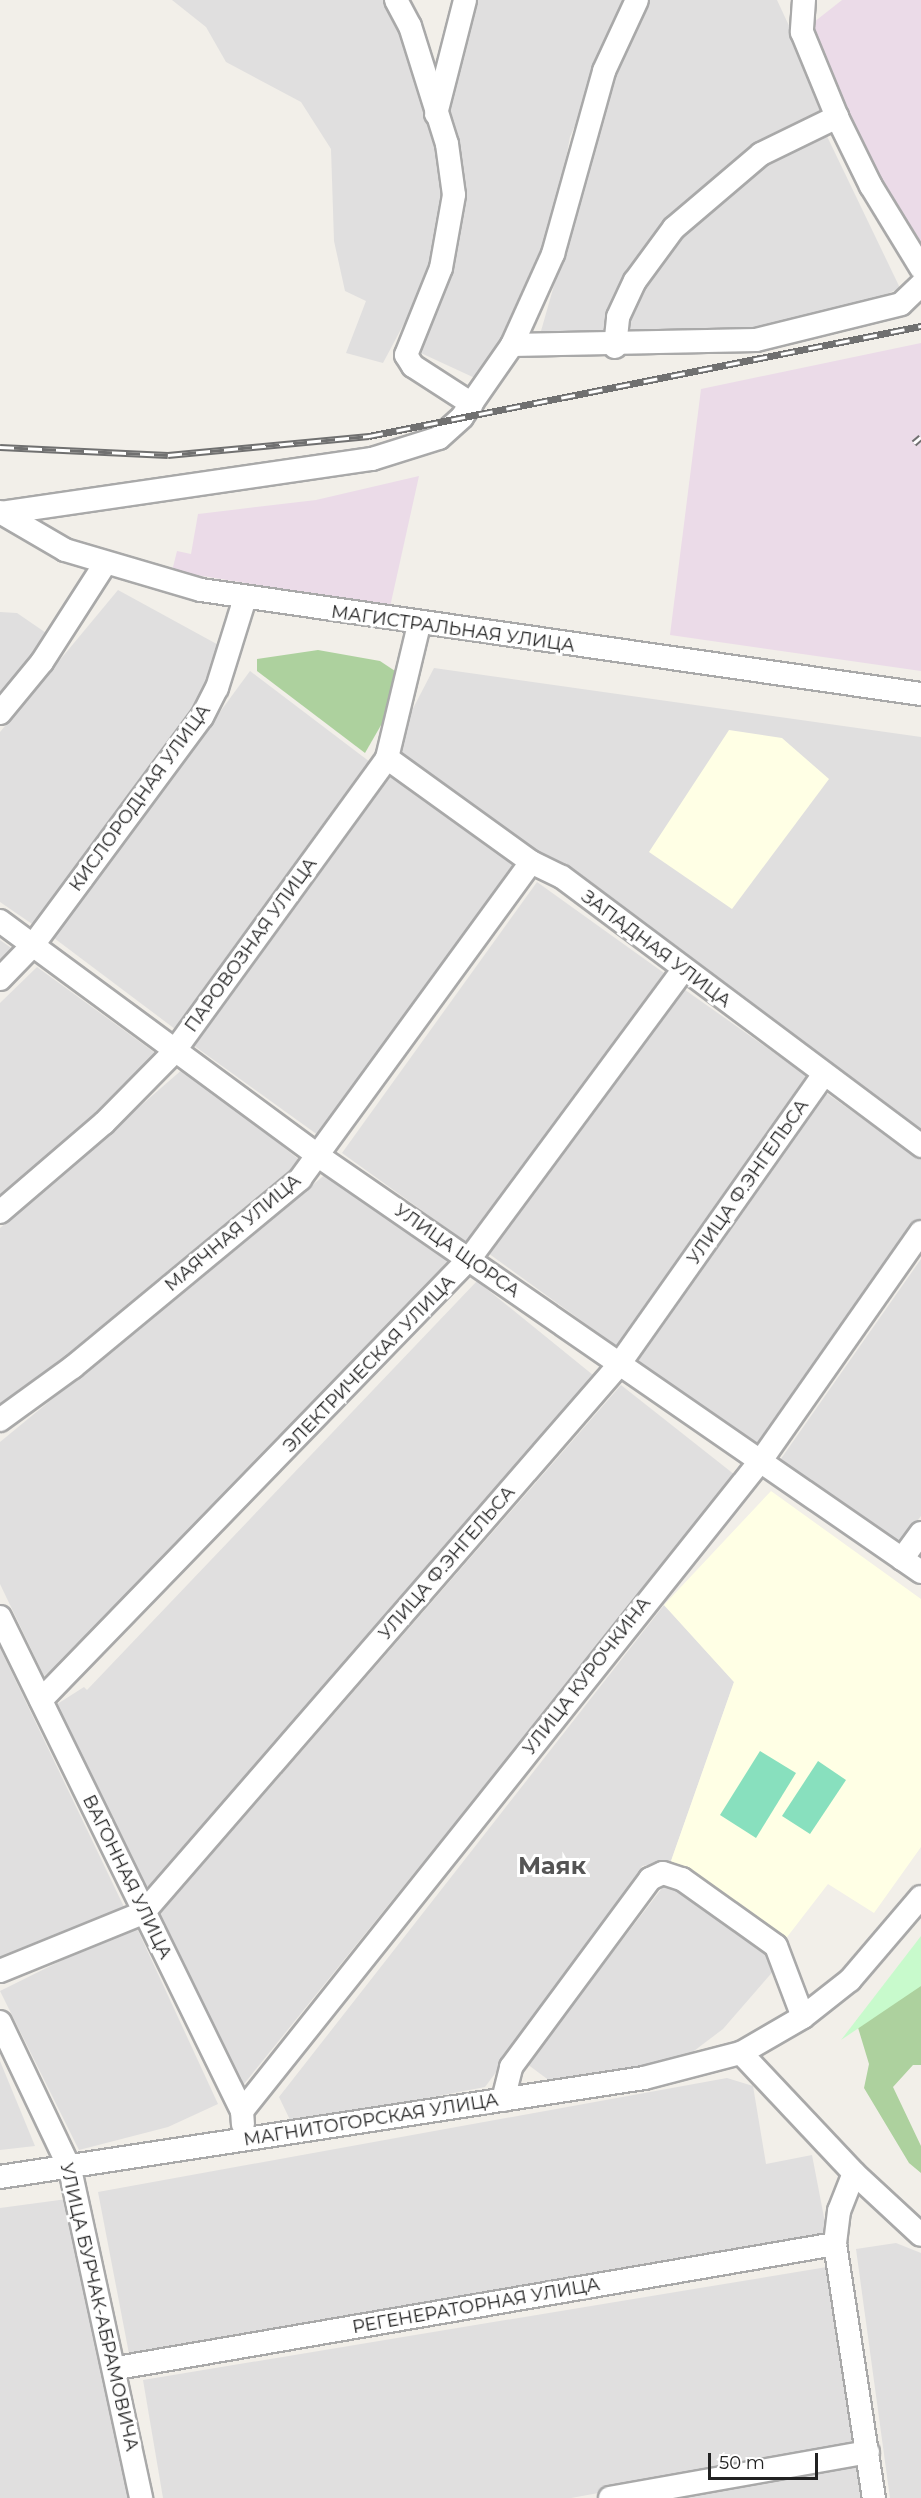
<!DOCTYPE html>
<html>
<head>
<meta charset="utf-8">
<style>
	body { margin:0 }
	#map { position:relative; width:921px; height:2498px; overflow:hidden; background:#f2efe9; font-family:Montserrat,sans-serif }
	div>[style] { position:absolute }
	.residential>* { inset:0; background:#e0dfdf }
	.industrial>* { inset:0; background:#ebdbe8 }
	.education>* { inset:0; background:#ffffe5 }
	.forest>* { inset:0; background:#add19e }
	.park>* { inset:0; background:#c8facc }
	.pitch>* { inset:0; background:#88e0be }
	.roads { filter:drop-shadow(2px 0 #a9a9a9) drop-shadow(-2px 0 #a9a9a9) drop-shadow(0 2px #a9a9a9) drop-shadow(0 -2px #a9a9a9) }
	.minor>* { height:22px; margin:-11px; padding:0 11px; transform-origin:11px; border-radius:11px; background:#fff }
	.rail>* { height:7px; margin-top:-3.5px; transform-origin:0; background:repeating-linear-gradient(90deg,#fff 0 14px,#707070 0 28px); box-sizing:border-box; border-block:2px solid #707070 }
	span { translate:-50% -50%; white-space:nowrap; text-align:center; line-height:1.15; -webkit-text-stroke:6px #fff; paint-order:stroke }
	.street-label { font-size:18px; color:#222 }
	.district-label { font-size:24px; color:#555; font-weight:700 }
	.scale { position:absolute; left:708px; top:2453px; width:110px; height:27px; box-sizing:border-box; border:3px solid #222; border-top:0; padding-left:8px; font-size:18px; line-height:21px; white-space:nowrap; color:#222; -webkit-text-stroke:4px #fff; paint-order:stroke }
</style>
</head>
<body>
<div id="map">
	<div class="residential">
		<i style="clip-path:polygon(172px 0,398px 0,442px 145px,447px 198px,434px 267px,383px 363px,346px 353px,366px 301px,345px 291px,334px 241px,331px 149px,301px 102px,226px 62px,206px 27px)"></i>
		<i style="clip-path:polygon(472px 0,628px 0,570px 137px,548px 255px,502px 351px,477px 379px,410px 348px,447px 262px,449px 117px)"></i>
		<i style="clip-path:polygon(648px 0,777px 0,831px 116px,762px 146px,708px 182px,627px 278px,603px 342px,541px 331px,609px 92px)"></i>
		<i style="clip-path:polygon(824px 130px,900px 288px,865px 304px,772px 328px,622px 337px,626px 303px,668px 241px,759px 161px)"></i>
		<i style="clip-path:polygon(118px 590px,224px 648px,184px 725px,35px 926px,0 902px,0 732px)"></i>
		<i style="clip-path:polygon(0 612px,17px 613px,52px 637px,0 705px)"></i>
		<i style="clip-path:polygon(434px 668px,921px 737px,921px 1130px,393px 747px)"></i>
		<i style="clip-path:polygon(250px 671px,370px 762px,175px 1029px,54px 938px)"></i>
		<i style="clip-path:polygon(391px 775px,518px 868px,322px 1138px,193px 1045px)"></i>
		<i style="clip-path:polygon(537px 882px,664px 973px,470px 1245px,342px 1153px)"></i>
		<i style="clip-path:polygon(0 940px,14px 950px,0 963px)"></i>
		<i style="clip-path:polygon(37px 967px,158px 1055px,129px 1091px,0 1198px,0 1003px)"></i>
		<i style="clip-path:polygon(681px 987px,811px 1079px,619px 1348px,488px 1253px)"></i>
		<i style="clip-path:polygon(184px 1068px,302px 1162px,0 1410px,0 1228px)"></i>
		<i style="clip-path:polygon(822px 1090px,921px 1160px,921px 1218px,762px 1448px,632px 1361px)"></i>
		<i style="clip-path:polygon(327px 1173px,452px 1262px,94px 1634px,44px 1676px,0 1584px,0 1442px)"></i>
		<i style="clip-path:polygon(921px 1259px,921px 1516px,897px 1548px,778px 1463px)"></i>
		<i style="clip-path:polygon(477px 1281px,593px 1375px,155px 1887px,136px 1885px,51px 1708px,84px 1687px,87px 1690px)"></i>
		<i style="clip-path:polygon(621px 1385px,735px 1475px,244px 2084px,159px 1915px)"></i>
		<i style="clip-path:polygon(664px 1605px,734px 1682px,671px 1861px,642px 1866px,635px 1886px,485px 2087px,292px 2124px,279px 2097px)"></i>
		<i style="clip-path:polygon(0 1648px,125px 1909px,0 1960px)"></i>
		<i style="clip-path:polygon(666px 1883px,683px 1889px,768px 1950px,776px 1968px,723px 2029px,682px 2060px,554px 2084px,527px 2064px)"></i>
		<i style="clip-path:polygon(135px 1924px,218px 2104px,168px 2127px,79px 2150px,0 1991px)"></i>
		<i style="clip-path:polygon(0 2061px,35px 2146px,0 2150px)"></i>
		<i style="clip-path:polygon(727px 2078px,753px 2086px,766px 2164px,812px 2155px,828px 2238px,130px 2359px,98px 2192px)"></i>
		<i style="clip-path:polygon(67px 2199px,129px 2498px,0 2498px,0 2208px)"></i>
		<i style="clip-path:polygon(896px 2243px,921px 2253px,921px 2498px,890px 2498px,856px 2249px)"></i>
		<i style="clip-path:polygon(827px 2267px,857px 2446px,571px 2498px,163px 2498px,143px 2380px)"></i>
		<i style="clip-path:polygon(855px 2462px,864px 2498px,634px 2498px)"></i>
	</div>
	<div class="industrial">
		<i style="clip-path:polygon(842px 0,921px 0,921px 242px,857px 144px,809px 26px)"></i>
		<i style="clip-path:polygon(921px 343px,921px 671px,670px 635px,701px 389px)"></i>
		<i style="clip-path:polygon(419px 476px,390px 607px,172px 571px,177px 551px,191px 554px,198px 514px,316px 500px)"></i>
	</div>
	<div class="education">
		<i style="clip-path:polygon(729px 730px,782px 738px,829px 779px,732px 909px,649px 852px)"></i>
		<i style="clip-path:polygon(771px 1491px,921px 1599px,921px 1847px,874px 1913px,828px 1884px,784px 1941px,671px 1861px,734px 1682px,664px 1605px)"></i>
	</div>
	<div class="forest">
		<i style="clip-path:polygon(318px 650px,380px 661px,395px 671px,388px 713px,365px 753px,257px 671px,257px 659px)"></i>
		<i style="clip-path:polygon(921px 1947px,921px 2065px,913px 2065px,893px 2087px,921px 2146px,921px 2173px,909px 2163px,864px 2088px,869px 2064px,856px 2021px)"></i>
	</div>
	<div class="park">
		<i style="clip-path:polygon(921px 1936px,921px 1986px,841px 2040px)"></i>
	</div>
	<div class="pitch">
		<i style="clip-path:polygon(760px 1751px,796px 1773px,756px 1838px,720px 1815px)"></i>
		<i style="clip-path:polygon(818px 1761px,846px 1780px,810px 1834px,782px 1816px)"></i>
	</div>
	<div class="roads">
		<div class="minor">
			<i style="left:396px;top:0;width:30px;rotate:62deg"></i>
			<i style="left:410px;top:26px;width:124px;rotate:72.6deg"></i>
			<i style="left:447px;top:144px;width:51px;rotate:82.2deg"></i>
			<i style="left:454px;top:195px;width:74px;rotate:100.1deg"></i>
			<i style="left:441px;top:268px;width:94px;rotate:111.9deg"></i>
			<i style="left:406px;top:355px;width:13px;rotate:58deg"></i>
			<i style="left:413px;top:366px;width:70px;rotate:32.8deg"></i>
			<i style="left:804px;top:0;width:32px;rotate:94deg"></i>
			<i style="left:802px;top:32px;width:92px;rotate:67.6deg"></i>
			<i style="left:436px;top:114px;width:118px;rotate:-75.7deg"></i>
			<i style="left:512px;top:345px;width:244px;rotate:-1.2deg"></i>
			<i style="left:756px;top:340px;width:149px;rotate:-13.9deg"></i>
			<i style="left:901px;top:304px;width:28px;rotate:-44deg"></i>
			<i style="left:615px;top:347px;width:30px;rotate:-84deg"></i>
			<i style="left:618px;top:317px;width:40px;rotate:-65deg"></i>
			<i style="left:635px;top:281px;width:66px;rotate:-53.7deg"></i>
			<i style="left:674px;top:228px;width:114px;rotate:-40.4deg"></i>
			<i style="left:761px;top:154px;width:85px;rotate:-26deg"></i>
			<i style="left:837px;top:117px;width:77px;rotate:63.8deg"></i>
			<i style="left:871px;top:186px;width:96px;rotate:58.6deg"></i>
			<i style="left:0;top:512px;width:75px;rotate:30.3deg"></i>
			<i style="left:65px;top:550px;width:142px;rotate:16.4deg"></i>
			<i style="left:201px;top:590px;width:727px;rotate:8.22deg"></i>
			<i style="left:1px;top:513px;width:375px;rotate:-8.3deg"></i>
			<i style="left:372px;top:459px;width:70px;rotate:-17.4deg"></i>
			<i style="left:439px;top:438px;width:31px;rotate:-42deg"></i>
			<i style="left:462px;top:417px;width:88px;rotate:-55.2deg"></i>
			<i style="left:512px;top:345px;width:100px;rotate:-65.7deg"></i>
			<i style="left:553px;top:254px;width:190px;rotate:-74.4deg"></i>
			<i style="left:604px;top:71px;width:78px;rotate:-65.1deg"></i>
			<i style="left:0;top:713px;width:66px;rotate:-50.5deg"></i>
			<i style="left:42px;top:662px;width:117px;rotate:-57.3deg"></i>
			<i style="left:387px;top:758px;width:178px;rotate:35.8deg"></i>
			<i style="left:531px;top:862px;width:34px;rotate:26deg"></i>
			<i style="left:562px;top:877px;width:449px;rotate:36.8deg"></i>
			<i style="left:0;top:921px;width:394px;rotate:36.4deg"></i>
			<i style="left:317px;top:1155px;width:734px;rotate:34.62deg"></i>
			<i style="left:0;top:979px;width:47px;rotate:-45.9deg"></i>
			<i style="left:33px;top:945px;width:284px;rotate:-53.5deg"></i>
			<i style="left:202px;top:717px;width:33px;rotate:-63deg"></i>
			<i style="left:217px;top:688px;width:94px;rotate:-72.7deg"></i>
			<i style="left:0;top:1212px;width:137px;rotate:-40.6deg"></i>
			<i style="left:104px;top:1123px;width:98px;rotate:-45.4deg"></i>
			<i style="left:173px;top:1053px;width:364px;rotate:-54deg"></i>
			<i style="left:387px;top:758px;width:137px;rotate:-76.5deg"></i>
			<i style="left:0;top:1420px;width:90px;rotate:-36deg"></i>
			<i style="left:73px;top:1367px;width:295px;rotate:-39.6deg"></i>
			<i style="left:300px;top:1179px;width:392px;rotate:-53.9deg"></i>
			<i style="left:902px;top:1559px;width:32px;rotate:-54deg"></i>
			<i style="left:0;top:1617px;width:550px;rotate:63.9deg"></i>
			<i style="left:242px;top:2111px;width:13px;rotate:86deg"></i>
			<i style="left:41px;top:1700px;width:616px;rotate:-45.86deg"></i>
			<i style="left:470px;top:1258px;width:358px;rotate:-53.5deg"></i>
			<i style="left:0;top:1971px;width:154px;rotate:-22.1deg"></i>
			<i style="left:143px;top:1913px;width:724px;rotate:-49.03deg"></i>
			<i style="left:618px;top:1366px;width:357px;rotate:-54.8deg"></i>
			<i style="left:0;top:2022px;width:163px;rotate:64.5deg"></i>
			<i style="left:70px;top:2169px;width:337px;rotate:77.8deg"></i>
			<i style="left:741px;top:2053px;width:165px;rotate:46.7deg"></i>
			<i style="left:854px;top:2173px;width:91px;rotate:42.8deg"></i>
			<i style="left:503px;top:2100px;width:34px;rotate:-76deg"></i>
			<i style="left:511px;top:2067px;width:234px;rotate:-53.5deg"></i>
			<i style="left:650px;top:1879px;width:14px;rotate:-25deg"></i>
			<i style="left:663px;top:1873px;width:20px;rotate:18deg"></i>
			<i style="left:682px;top:1879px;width:115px;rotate:35.5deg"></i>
			<i style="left:776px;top:1946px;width:76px;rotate:69.2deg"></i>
			<i style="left:242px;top:2111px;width:834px;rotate:-51.43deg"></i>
			<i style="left:762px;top:1459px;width:277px;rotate:-55deg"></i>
			<i style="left:854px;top:2173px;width:41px;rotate:111.5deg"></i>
			<i style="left:839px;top:2211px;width:33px;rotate:97deg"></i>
			<i style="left:835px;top:2244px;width:257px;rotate:81.3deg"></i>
			<i style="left:0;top:2177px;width:652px;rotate:-8.74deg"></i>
			<i style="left:644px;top:2078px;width:100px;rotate:-14.5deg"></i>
			<i style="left:741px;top:2053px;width:72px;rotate:-30.1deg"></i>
			<i style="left:803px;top:2017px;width:60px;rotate:-38.2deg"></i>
			<i style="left:850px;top:1980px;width:109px;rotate:-49.5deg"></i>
			<i style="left:117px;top:2368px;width:729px;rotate:-9.8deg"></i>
			<i style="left:610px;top:2498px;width:262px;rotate:-10.1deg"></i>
		</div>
	</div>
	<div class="rail">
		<i style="left:914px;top:443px;width:9px;rotate:-41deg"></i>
		<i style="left:0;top:447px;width:168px;rotate:2.7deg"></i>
		<i style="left:168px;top:455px;width:202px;rotate:-5.4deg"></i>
		<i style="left:369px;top:436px;width:563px;rotate:-11.27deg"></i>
	</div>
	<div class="street-label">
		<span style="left:453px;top:629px;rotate:8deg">МАГИСТРАЛЬНАЯ УЛИЦА</span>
		<span style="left:140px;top:798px;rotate:-54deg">КИСЛОРОДНАЯ УЛИЦА</span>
		<span style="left:251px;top:945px;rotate:-54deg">ПАРОВОЗНАЯ УЛИЦА</span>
		<span style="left:656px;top:949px;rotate:37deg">ЗАПАДНАЯ УЛИЦА</span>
		<span style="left:748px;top:1182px;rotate:-55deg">УЛИЦА Ф.ЭНГЕЛЬСА</span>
		<span style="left:233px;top:1233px;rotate:-40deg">МАЯЧНАЯ УЛИЦА</span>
		<span style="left:457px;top:1251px;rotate:35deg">УЛИЦА ЩОРСА</span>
		<span style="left:369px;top:1364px;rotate:-46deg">ЭЛЕКТРИЧЕСКАЯ УЛИЦА</span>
		<span style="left:447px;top:1563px;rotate:-49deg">УЛИЦА Ф.ЭНГЕЛЬСА</span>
		<span style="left:587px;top:1676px;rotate:-52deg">УЛИЦА КУРОЧКИНА</span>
		<span style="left:127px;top:1877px;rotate:64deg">ВАГОННАЯ УЛИЦА</span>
		<span style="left:371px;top:2120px;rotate:-9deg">МАГНИТОГОРСКАЯ УЛИЦА</span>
		<span style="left:476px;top:2306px;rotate:-10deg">РЕГЕНЕРАТОРНАЯ УЛИЦА</span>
		<span style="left:99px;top:2307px;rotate:77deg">УЛИЦА БУРЧАК-АБРАМОВИЧА</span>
	</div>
	<div class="district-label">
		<span style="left:552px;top:1866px">Маяк</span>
	</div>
	<div class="scale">50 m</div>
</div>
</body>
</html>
